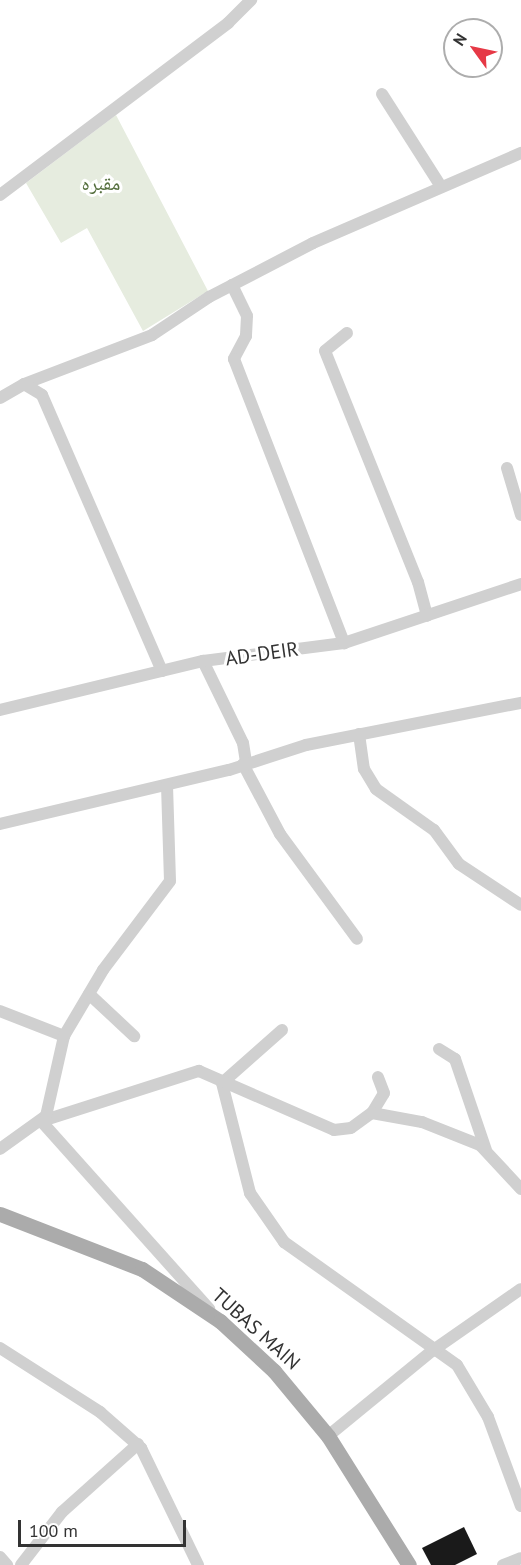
<!DOCTYPE html>
<html>
<head>
<meta charset="utf-8">
<style>
	body { margin:0 }
	#map { position:relative; width:521px; height:1565px; overflow:hidden; background:#fff; font-family:"PT Sans","Noto Naskh Arabic",sans-serif }
	div>[style] { position:absolute }
	.green>* { inset:0; background:#e6ecdf }
	.building>* { inset:0; background:#1a1a1a }
	.minor>* { height:12px; margin:-6px; padding:0 6px; transform-origin:6px; border-radius:6px; background:#d0d0d0 }
	.major>* { height:15px; margin:-7.5px; padding:0 7.5px; transform-origin:7.5px; border-radius:7.5px; background:#ababab }
	span { translate:-50% -50%; white-space:nowrap; text-align:center; line-height:1.15; -webkit-text-stroke:6px #fff; paint-order:stroke }
	.park-label { font-size:20px; color:#56703f }
	.street-label { font-size:20px; color:#333 }
	.north { position:absolute; left:443px; top:18px; width:60px; height:60px; box-sizing:border-box; background:#fff; border:2px solid #adadad; border-radius:50%; rotate:303deg; font-size:16px; font-weight:700; line-height:24px; text-align:center; color:#333 }
	.north::after { content:''; display:block; margin:auto; width:21px; height:27px; background:#e63946; clip-path:polygon(50% 0,100% 100%,50% 72%,0 100%) }
	.scale { position:absolute; left:18px; top:1520px; width:168px; height:27px; box-sizing:border-box; border:3px solid #333; border-top:0; padding-left:8px; font-size:18px; line-height:21px; white-space:nowrap; color:#333; -webkit-text-stroke:4px #fff; paint-order:stroke }
</style>
</head>
<body>
<div id="map">
	<div class="green">
		<i style="clip-path:polygon(116px 115px,208px 291px,143px 331px,87px 228px,61px 243px,26px 183px)"></i>
	</div>
	<div class="building">
		<i style="clip-path:polygon(464px 1527px,477px 1554px,455px 1565px,431px 1565px,422px 1548px)"></i>
	</div>
	<div class="minor">
		<i style="left:382px;top:94px;width:108px;rotate:57.5deg"></i>
		<i style="left:0;top:195px;width:286px;rotate:-37deg"></i>
		<i style="left:228px;top:23px;width:33px;rotate:-45deg"></i>
		<i style="left:232px;top:285px;width:34px;rotate:64deg"></i>
		<i style="left:247px;top:316px;width:20px;rotate:93deg"></i>
		<i style="left:246px;top:336px;width:26px;rotate:118deg"></i>
		<i style="left:234px;top:359px;width:305px;rotate:68.8deg"></i>
		<i style="left:347px;top:333px;width:28px;rotate:141deg"></i>
		<i style="left:325px;top:351px;width:249px;rotate:68.1deg"></i>
		<i style="left:418px;top:582px;width:35px;rotate:75deg"></i>
		<i style="left:24px;top:384px;width:137px;rotate:-20.9deg"></i>
		<i style="left:152px;top:335px;width:69px;rotate:-33.7deg"></i>
		<i style="left:209px;top:297px;width:117px;rotate:-27.4deg"></i>
		<i style="left:313px;top:243px;width:227px;rotate:-23.4deg"></i>
		<i style="left:0;top:398px;width:28px;rotate:-30deg"></i>
		<i style="left:24px;top:384px;width:21px;rotate:31deg"></i>
		<i style="left:42px;top:395px;width:301px;rotate:66.5deg"></i>
		<i style="left:507px;top:468px;width:49px;rotate:73.4deg"></i>
		<i style="left:203px;top:661px;width:91px;rotate:64deg"></i>
		<i style="left:243px;top:743px;width:19px;rotate:81deg"></i>
		<i style="left:0;top:710px;width:209px;rotate:-13.6deg"></i>
		<i style="left:203px;top:661px;width:142px;rotate:-7.3deg"></i>
		<i style="left:344px;top:643px;width:187px;rotate:-18.4deg"></i>
		<i style="left:359px;top:734px;width:35px;rotate:82deg"></i>
		<i style="left:364px;top:769px;width:23px;rotate:59deg"></i>
		<i style="left:376px;top:789px;width:71px;rotate:35.3deg"></i>
		<i style="left:434px;top:830px;width:42px;rotate:53.7deg"></i>
		<i style="left:459px;top:864px;width:74px;rotate:33.5deg"></i>
		<i style="left:243px;top:764px;width:79px;rotate:62.1deg"></i>
		<i style="left:280px;top:834px;width:130px;rotate:53.7deg"></i>
		<i style="left:0;top:824px;width:235px;rotate:-13.3deg"></i>
		<i style="left:229px;top:770px;width:81px;rotate:-18deg"></i>
		<i style="left:306px;top:745px;width:219px;rotate:-11.1deg"></i>
		<i style="left:89px;top:994px;width:62px;rotate:43deg"></i>
		<i style="left:0;top:1011px;width:69px;rotate:21.3deg"></i>
		<i style="left:282px;top:1030px;width:80px;rotate:138.5deg"></i>
		<i style="left:222px;top:1083px;width:114px;rotate:75.7deg"></i>
		<i style="left:250px;top:1193px;width:60px;rotate:55.2deg"></i>
		<i style="left:284px;top:1242px;width:212px;rotate:35.4deg"></i>
		<i style="left:457px;top:1365px;width:61px;rotate:59.2deg"></i>
		<i style="left:488px;top:1417px;width:95px;rotate:69.7deg"></i>
		<i style="left:439px;top:1049px;width:19px;rotate:32deg"></i>
		<i style="left:455px;top:1059px;width:96px;rotate:71.2deg"></i>
		<i style="left:372px;top:1113px;width:23px;rotate:-59deg"></i>
		<i style="left:384px;top:1093px;width:17px;rotate:-111deg"></i>
		<i style="left:42px;top:1121px;width:165px;rotate:-17.7deg"></i>
		<i style="left:199px;top:1071px;width:147px;rotate:23.6deg"></i>
		<i style="left:334px;top:1130px;width:17px;rotate:-7deg"></i>
		<i style="left:351px;top:1128px;width:26px;rotate:-36deg"></i>
		<i style="left:372px;top:1113px;width:51px;rotate:10.2deg"></i>
		<i style="left:422px;top:1122px;width:62px;rotate:21.6deg"></i>
		<i style="left:480px;top:1145px;width:60px;rotate:47deg"></i>
		<i style="left:42px;top:1122px;width:251px;rotate:48.2deg"></i>
		<i style="left:0;top:1149px;width:57px;rotate:-35.7deg"></i>
		<i style="left:46px;top:1116px;width:82px;rotate:-77.3deg"></i>
		<i style="left:64px;top:1036px;width:77px;rotate:-59.4deg"></i>
		<i style="left:103px;top:970px;width:111px;rotate:-53deg"></i>
		<i style="left:170px;top:881px;width:96px;rotate:-91.8deg"></i>
		<i style="left:0;top:1348px;width:119px;rotate:32.6deg"></i>
		<i style="left:100px;top:1412px;width:55px;rotate:41.3deg"></i>
		<i style="left:141px;top:1448px;width:130px;rotate:64deg"></i>
		<i style="left:328px;top:1436px;width:134px;rotate:-39.3deg"></i>
		<i style="left:432px;top:1351px;width:108px;rotate:-34.9deg"></i>
		<i style="left:0;top:1557px;width:11px;rotate:49deg"></i>
		<i style="left:21px;top:1565px;width:67px;rotate:-52.3deg"></i>
		<i style="left:62px;top:1512px;width:102px;rotate:-41.8deg"></i>
		<i style="left:503px;top:1565px;width:19px;rotate:-21deg"></i>
	</div>
	<div class="major">
		<i style="left:0;top:1214px;width:152px;rotate:21.2deg"></i>
		<i style="left:142px;top:1269px;width:94px;rotate:33.7deg"></i>
		<i style="left:220px;top:1321px;width:74px;rotate:42.8deg"></i>
		<i style="left:274px;top:1371px;width:85px;rotate:50.3deg"></i>
		<i style="left:328px;top:1436px;width:152px;rotate:57.9deg"></i>
	</div>
	<div class="park-label">
		<span style="left:101px;top:183px">مقبره</span>
	</div>
	<div class="street-label">
		<span style="left:262px;top:654px;rotate:-8deg">AD-DEIR</span>
		<span style="left:256px;top:1329px;rotate:42deg">TUBAS MAIN</span>
	</div>
	<div class="north">N</div>
	<div class="scale">100 m</div>
</div>
</body>
</html>
